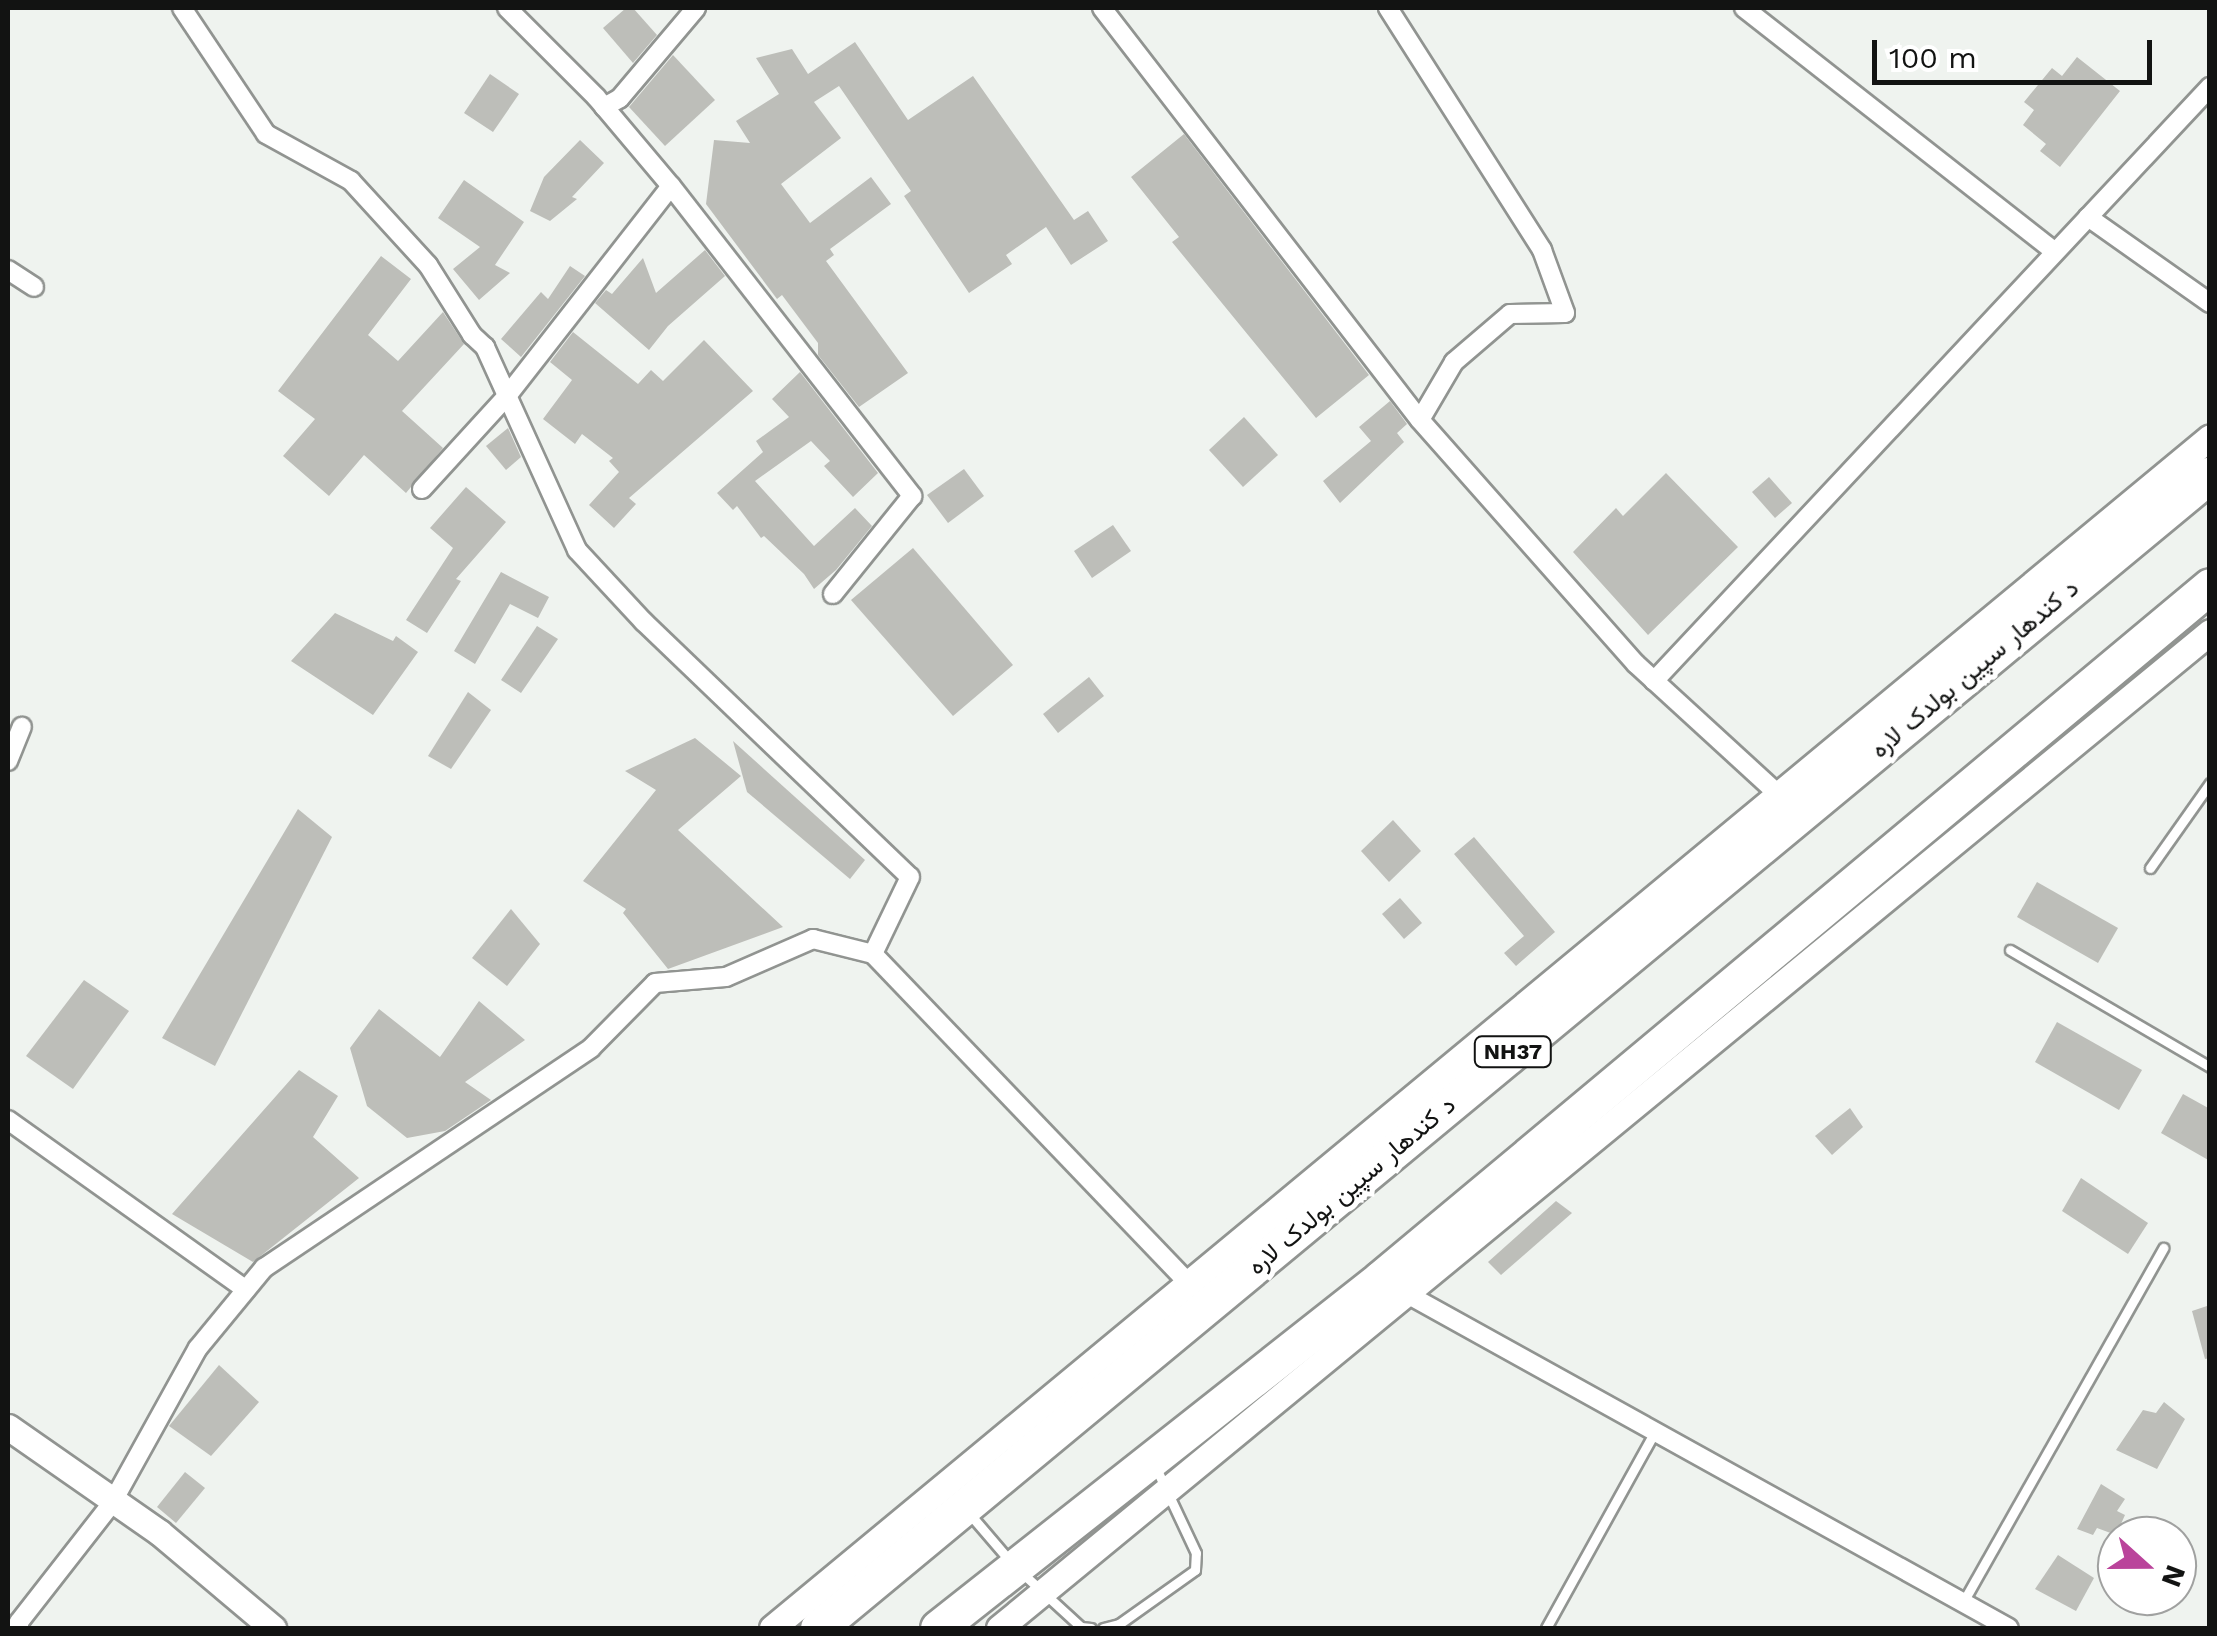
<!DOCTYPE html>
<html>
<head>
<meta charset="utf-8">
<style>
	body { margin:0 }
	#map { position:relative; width:2217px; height:1636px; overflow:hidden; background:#eff3ef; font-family:"Work Sans",Vazirmatn,sans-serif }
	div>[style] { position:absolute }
	.building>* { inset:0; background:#bdbeb9 }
	.roads { filter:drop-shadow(2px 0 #919491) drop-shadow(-2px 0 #919491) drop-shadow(0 2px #919491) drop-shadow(0 -2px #919491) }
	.lane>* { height:9px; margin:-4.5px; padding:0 4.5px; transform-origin:4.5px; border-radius:4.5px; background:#fff }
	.street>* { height:18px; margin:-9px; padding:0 9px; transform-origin:9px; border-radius:9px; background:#fff }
	.secondary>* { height:25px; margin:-12.5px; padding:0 12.5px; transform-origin:12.5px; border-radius:12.5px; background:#fff }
	.highway>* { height:35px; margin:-17.5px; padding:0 17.5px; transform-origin:17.5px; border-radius:17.5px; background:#fff }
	span { translate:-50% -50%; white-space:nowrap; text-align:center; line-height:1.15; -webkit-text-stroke:10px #fff; paint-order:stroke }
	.shield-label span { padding:2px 8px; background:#fff; border:2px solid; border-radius:8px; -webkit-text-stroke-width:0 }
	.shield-label { font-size:22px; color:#121312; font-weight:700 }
	.street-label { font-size:25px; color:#121312 }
	.frame { position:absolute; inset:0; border:10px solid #121312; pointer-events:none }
	.north { position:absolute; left:2097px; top:1516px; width:100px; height:100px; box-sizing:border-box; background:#fff; border:2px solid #a0a1a0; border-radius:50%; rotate:111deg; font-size:28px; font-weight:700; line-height:40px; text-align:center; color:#121312 }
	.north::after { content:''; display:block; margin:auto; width:35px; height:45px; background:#ba449b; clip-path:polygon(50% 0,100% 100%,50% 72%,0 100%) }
	.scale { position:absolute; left:1872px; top:40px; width:280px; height:45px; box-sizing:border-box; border:5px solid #121312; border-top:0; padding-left:12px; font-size:30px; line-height:35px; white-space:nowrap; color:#121312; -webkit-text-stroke:8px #fff; paint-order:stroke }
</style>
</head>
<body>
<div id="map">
	<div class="building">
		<i style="clip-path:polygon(626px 8px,633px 8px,657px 35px,633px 63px,603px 28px)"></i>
		<i style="clip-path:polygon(855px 42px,908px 120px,973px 76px,1074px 220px,1088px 211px,1108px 241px,1071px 265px,1046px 227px,1006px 255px,1012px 264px,969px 293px,904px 196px,911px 191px,839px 86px,814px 102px,841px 138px,781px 184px,810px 223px,871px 177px,891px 204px,830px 249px,834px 255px,826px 261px,908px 373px,859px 407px,818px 355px,818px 343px,782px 295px,777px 299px,706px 204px,714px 140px,750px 143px,736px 121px,779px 94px,756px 58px,792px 49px,808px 74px)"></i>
		<i style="clip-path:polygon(673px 55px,715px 100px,665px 146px,629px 107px)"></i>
		<i style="clip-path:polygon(2077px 57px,2120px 91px,2060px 167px,2040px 151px,2046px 144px,2023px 125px,2034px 110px,2024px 102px,2052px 68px,2062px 76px)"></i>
		<i style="clip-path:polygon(490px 74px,519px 94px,493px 132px,464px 113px)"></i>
		<i style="clip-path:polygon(1184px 134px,1369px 375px,1316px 418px,1172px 242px,1179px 237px,1131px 177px)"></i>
		<i style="clip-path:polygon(580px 140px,604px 163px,572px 197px,577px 199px,550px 221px,530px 211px,544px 177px)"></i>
		<i style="clip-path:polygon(464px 180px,524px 222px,495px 265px,510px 273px,479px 300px,453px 269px,480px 247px,438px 218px)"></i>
		<i style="clip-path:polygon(705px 250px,725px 276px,668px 326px,649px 350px,595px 303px,606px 290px,612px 294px,643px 258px,656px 293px)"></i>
		<i style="clip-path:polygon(381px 256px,411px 279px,368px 335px,398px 361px,443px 312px,464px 344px,402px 411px,443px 448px,406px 493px,364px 455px,329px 496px,283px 456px,315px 419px,278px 391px)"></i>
		<i style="clip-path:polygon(570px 266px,585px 276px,521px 357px,501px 339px,541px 292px,548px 299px)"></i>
		<i style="clip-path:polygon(573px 332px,638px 384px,651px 370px,663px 381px,704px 340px,753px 391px,629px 498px,636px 504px,614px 528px,589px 505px,619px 472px,609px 461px,613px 458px,582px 434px,575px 444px,543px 419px,572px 380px,550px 362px)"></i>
		<i style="clip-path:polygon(800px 372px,878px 473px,853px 497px,824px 466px,830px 461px,811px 441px,755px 481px,814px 546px,855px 508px,872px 526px,836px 570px,814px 589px,804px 574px,764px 536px,761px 538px,737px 506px,733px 510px,717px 493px,763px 452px,756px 441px,789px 417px,772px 399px)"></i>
		<i style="clip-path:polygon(1390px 401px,1407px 424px,1397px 433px,1404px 442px,1340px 503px,1323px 481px,1371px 441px,1359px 427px)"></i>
		<i style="clip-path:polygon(1244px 417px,1278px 455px,1243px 487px,1209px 450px)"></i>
		<i style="clip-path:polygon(508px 428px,521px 457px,506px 470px,486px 446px)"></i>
		<i style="clip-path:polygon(964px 469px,984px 496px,948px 523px,927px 495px)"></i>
		<i style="clip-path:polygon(1666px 473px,1738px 547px,1648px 635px,1573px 552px,1616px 508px,1623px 516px)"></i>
		<i style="clip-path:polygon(1769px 477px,1792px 503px,1775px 518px,1752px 492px)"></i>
		<i style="clip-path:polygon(466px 487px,506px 522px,456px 579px,461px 581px,427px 633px,406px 620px,453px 548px,430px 528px)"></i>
		<i style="clip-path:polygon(1113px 525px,1131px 551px,1092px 578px,1074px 551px)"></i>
		<i style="clip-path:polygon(913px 548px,1013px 665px,953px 716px,851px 600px)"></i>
		<i style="clip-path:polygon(501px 572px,549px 597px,538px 618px,510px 604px,475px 664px,454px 651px)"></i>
		<i style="clip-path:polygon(335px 613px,393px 641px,396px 636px,418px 652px,373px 715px,291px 661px)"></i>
		<i style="clip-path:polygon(537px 626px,558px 639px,521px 693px,501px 680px)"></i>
		<i style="clip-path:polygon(1089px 677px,1104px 696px,1058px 733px,1043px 714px)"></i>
		<i style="clip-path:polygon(468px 692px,491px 710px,451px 769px,428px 756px)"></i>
		<i style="clip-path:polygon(695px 738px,741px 776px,678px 830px,783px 927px,668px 969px,623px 913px,626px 909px,583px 881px,656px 790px,625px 771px)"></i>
		<i style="clip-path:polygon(733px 741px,865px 860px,850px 879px,747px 792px)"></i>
		<i style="clip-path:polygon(298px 809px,332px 837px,215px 1066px,162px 1038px)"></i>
		<i style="clip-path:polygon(1393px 820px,1421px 851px,1389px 882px,1361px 851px)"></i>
		<i style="clip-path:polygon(1474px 837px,1555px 932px,1516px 966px,1504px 953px,1524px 936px,1454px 854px)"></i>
		<i style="clip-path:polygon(2037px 882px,2118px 928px,2098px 963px,2017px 917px)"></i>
		<i style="clip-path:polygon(1400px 898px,1422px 923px,1404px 939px,1382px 914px)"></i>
		<i style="clip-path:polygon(511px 909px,540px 944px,507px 986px,472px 958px)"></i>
		<i style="clip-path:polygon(84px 980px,129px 1011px,73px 1089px,26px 1056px)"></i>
		<i style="clip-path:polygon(479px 1001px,525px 1040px,465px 1082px,491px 1100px,445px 1131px,407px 1138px,367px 1106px,350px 1048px,379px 1009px,440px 1057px)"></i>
		<i style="clip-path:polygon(2057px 1022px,2142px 1070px,2119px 1110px,2035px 1062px)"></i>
		<i style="clip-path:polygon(299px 1070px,338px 1096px,313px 1137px,359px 1178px,253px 1262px,172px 1214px)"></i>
		<i style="clip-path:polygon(2183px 1094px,2210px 1109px,2210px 1161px,2161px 1133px)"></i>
		<i style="clip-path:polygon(1850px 1108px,1863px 1127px,1832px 1155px,1815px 1136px)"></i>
		<i style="clip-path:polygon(2081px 1178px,2148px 1223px,2128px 1254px,2062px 1211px)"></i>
		<i style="clip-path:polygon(1556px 1201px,1572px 1213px,1501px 1275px,1488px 1262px)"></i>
		<i style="clip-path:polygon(2210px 1305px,2210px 1358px,2205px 1359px,2192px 1311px)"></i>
		<i style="clip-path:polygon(219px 1365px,259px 1402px,211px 1456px,169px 1426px)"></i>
		<i style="clip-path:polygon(2164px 1402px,2185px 1419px,2157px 1469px,2116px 1450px,2143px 1410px,2156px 1413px)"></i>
		<i style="clip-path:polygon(185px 1472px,205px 1488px,176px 1523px,157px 1507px)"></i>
		<i style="clip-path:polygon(2101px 1484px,2125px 1499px,2117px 1511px,2125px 1515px,2116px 1535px,2097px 1528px,2093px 1535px,2077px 1529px)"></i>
		<i style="clip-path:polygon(2058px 1555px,2094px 1578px,2076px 1611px,2035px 1589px)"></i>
	</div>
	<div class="roads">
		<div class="lane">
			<i style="left:2150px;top:868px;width:104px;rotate:-54.8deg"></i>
			<i style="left:2010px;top:950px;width:232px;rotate:30.3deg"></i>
			<i style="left:968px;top:1512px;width:65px;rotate:49.4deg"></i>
			<i style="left:1021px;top:1572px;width:81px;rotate:42.5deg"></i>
			<i style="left:1081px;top:1627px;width:10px;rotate:6deg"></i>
			<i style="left:1963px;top:1602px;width:407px;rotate:-60.5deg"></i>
			<i style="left:1103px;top:1628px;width:16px;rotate:-14deg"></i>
			<i style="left:1119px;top:1624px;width:93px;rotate:-35.4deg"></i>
			<i style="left:1195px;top:1570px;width:17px;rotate:-87deg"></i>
			<i style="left:1196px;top:1553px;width:96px;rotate:-115.2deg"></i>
			<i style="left:1546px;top:1628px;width:225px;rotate:-61deg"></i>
		</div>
		<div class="street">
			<i style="left:182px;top:8px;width:151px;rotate:56.3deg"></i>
			<i style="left:266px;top:134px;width:97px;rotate:28.9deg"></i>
			<i style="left:351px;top:181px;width:114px;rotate:47.5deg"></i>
			<i style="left:428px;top:265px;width:83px;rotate:57.8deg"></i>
			<i style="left:472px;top:335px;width:18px;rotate:43deg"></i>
			<i style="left:485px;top:347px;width:223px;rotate:65.6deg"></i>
			<i style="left:577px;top:550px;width:98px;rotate:47.1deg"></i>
			<i style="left:644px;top:622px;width:368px;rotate:43.8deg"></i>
			<i style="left:910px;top:877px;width:85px;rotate:115.7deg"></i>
			<i style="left:873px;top:954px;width:455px;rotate:46.2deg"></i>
			<i style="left:507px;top:8px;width:126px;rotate:45deg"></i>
			<i style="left:596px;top:97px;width:116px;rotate:49.9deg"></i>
			<i style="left:1102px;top:8px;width:520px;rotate:52.34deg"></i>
			<i style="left:1420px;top:420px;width:326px;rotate:48.5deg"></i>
			<i style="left:1636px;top:664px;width:193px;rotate:42.5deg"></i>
			<i style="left:1388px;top:8px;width:287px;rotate:57.5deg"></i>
			<i style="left:1542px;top:250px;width:67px;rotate:69.9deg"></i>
			<i style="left:1565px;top:313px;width:55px;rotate:179deg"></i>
			<i style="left:1510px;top:314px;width:74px;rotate:139.4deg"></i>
			<i style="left:1454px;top:362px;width:67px;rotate:120.4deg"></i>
			<i style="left:1744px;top:8px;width:395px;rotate:38.1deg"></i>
			<i style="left:604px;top:107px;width:18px;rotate:-29deg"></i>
			<i style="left:620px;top:98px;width:118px;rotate:-49.8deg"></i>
			<i style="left:2088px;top:217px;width:149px;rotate:35.2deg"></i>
			<i style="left:8px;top:270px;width:31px;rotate:33deg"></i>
			<i style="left:422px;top:489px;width:126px;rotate:-47.6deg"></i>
			<i style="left:507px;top:396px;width:266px;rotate:-52deg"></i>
			<i style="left:671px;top:186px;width:393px;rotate:52.1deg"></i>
			<i style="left:912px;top:496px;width:126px;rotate:128.9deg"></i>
			<i style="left:1654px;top:681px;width:814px;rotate:-46.89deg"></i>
			<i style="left:8px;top:761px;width:37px;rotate:-68deg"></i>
			<i style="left:8px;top:1120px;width:292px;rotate:35.5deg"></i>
			<i style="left:1407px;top:1294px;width:688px;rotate:29.02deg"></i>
			<i style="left:19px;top:1628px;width:6px;rotate:-90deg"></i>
			<i style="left:19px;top:1622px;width:151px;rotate:-52deg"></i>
			<i style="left:112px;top:1503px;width:177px;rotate:-61deg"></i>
			<i style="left:198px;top:1348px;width:104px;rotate:-50.5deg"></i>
			<i style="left:264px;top:1268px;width:394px;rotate:-33.9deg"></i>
			<i style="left:591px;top:1048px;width:91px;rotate:-45.4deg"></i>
			<i style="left:655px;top:983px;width:71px;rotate:-4.8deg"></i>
			<i style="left:726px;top:977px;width:95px;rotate:-23.6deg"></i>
			<i style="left:813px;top:939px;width:62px;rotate:14deg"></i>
		</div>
		<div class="secondary">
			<i style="left:8px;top:1427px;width:185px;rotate:34.9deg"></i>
			<i style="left:160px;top:1533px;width:148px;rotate:40.1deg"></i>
			<i style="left:772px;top:1628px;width:1867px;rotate:-39.63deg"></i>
			<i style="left:999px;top:1628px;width:1568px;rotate:-39.44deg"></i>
		</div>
		<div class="highway">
			<i style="left:818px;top:1628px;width:1808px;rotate:-39.64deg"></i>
			<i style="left:938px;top:1628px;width:563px;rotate:-38.29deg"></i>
			<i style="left:1380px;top:1279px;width:1081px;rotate:-39.86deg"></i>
		</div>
	</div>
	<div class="shield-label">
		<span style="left:1513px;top:1052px">NH37</span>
	</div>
	<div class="street-label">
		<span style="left:1975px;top:669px;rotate:-40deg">د کندهار سپین بولدک لاره</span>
		<span style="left:1352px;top:1186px;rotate:-40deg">د کندهار سپین بولدک لاره</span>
	</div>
	<div class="frame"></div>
	<div class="north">N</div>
	<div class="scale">100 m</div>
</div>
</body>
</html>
